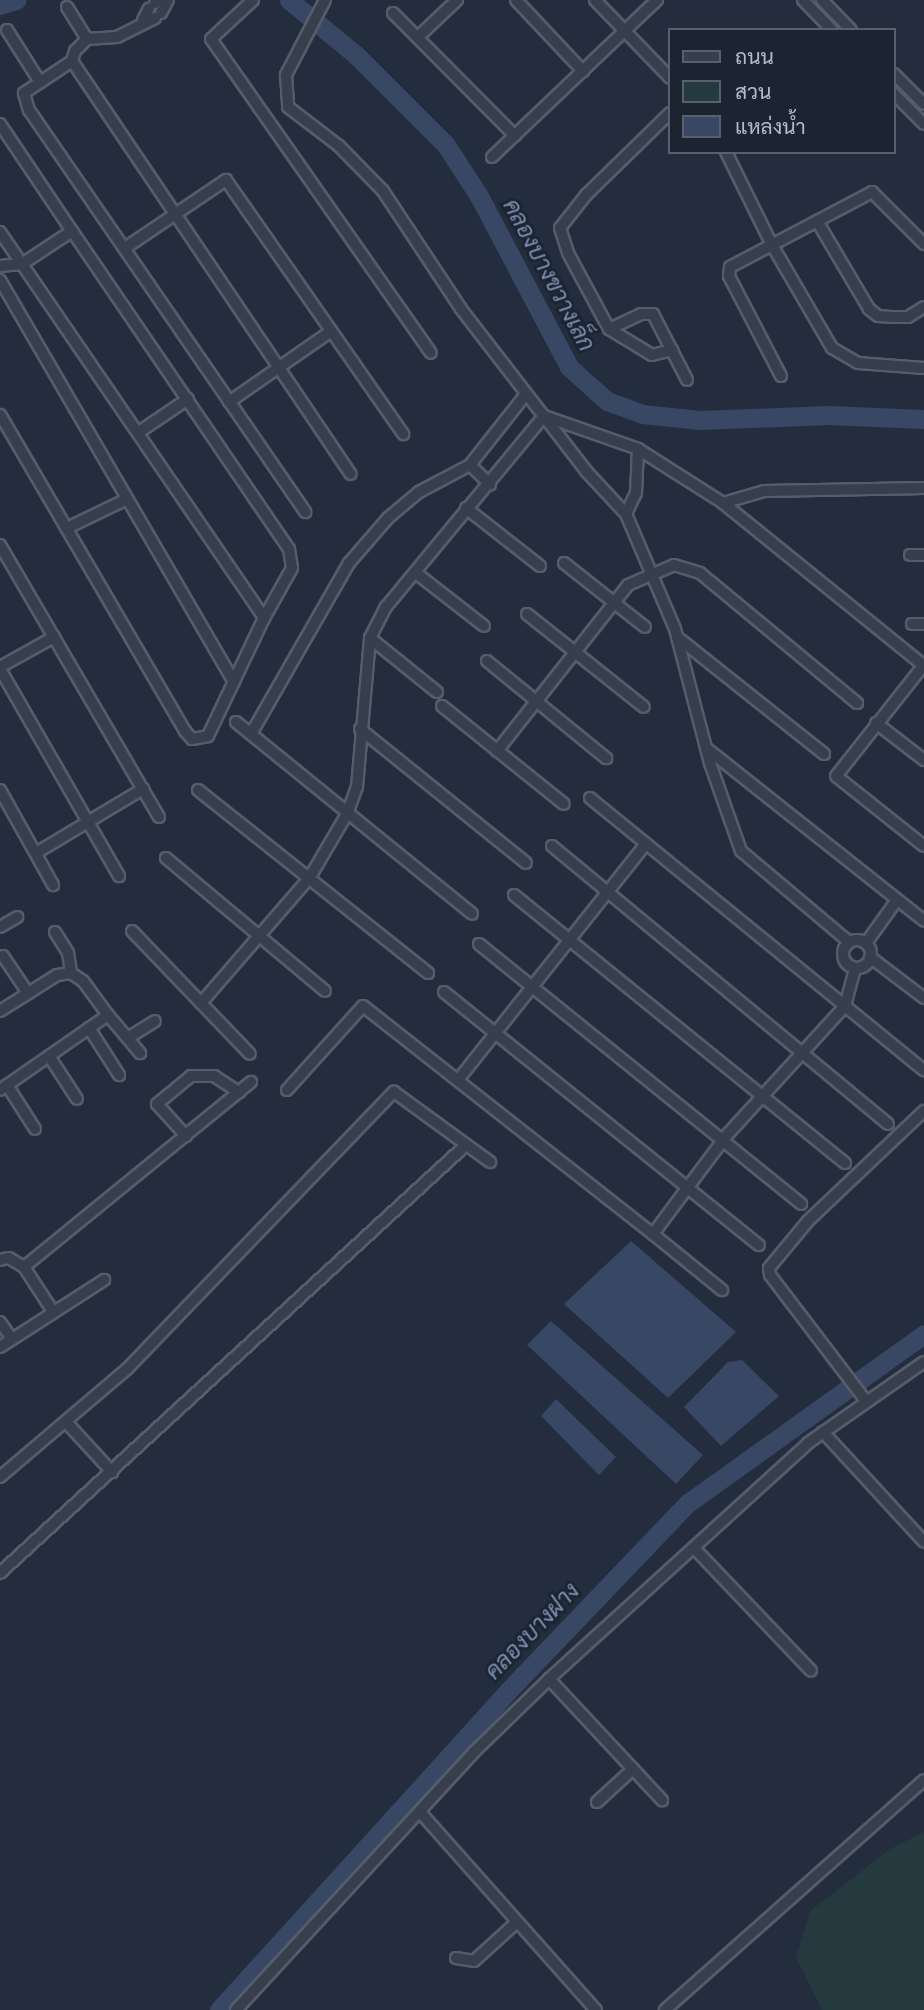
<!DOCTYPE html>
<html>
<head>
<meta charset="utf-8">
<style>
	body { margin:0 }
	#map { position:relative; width:924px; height:2010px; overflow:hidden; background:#232d3d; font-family:Poppins,Sarabun,sans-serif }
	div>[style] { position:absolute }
	.green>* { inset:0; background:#253a3e }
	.water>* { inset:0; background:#374764 }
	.river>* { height:19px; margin:-9.5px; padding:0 9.5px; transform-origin:9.5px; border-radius:9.5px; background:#374764 }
	.roads { filter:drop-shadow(2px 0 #555d6b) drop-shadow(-2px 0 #555d6b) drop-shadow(0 2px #555d6b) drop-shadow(0 -2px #555d6b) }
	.minor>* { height:10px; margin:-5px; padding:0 5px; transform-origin:5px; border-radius:5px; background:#373f4d }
	.minor>.ring { margin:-5px; padding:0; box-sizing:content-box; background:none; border:10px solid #373f4d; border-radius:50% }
	span { translate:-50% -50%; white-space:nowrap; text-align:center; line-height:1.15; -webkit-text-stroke:6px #1c2432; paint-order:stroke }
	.water-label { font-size:23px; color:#7b8eb1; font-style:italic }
	.legend { position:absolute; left:668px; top:28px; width:228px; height:126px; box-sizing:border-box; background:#1c2432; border:2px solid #58606e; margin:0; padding:9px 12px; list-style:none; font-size:21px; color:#b3bac8 }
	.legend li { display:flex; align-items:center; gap:14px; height:35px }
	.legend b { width:35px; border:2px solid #58606e }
</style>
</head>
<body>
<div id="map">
	<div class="green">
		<i style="clip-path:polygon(924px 1832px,924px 2010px,822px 2010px,796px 1957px,810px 1911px,890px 1849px)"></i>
	</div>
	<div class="water">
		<i style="clip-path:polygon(631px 1241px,736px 1332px,668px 1398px,564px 1304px)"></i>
		<i style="clip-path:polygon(551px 1321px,703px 1455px,676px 1484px,527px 1345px)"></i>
		<i style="clip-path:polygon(742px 1360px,779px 1396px,721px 1446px,684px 1407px,728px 1362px)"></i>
		<i style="clip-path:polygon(556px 1399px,616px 1457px,599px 1475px,541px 1416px)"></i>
	</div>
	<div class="river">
		<i style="left:289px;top:0;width:87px;rotate:39.4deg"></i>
		<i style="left:356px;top:55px;width:127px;rotate:45deg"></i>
		<i style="left:446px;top:145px;width:61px;rotate:57.1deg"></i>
		<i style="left:479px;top:196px;width:193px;rotate:62.2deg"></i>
		<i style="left:569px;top:367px;width:51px;rotate:41.8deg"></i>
		<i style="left:607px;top:401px;width:37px;rotate:20deg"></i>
		<i style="left:642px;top:414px;width:58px;rotate:5.9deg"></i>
		<i style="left:700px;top:420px;width:128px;rotate:-2.2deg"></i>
		<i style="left:828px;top:415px;width:96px;rotate:2.4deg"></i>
		<i style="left:0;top:5px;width:17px;rotate:-17deg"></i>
		<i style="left:219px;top:2010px;width:432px;rotate:-47.8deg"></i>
		<i style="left:509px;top:1690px;width:259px;rotate:-46.3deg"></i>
		<i style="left:688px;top:1503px;width:290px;rotate:-35.6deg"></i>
	</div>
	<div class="roads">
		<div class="minor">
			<i style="left:253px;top:0;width:57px;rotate:137.1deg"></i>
			<i style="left:211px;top:39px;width:383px;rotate:55deg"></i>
			<i style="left:325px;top:0;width:85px;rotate:117.5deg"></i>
			<i style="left:286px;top:75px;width:32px;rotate:86deg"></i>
			<i style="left:288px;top:107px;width:64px;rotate:37.4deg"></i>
			<i style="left:339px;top:146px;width:63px;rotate:45.6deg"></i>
			<i style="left:383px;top:191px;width:141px;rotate:56.5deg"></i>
			<i style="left:461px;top:309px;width:205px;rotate:52.3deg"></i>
			<i style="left:586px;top:471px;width:59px;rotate:47.1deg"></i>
			<i style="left:626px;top:514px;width:23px;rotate:-65deg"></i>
			<i style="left:636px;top:493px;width:44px;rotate:-87.4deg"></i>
			<i style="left:516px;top:0;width:98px;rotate:46.7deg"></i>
			<i style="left:595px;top:0;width:108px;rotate:46.1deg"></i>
			<i style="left:803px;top:0;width:42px;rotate:46deg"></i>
			<i style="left:822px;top:0;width:42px;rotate:46deg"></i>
			<i style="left:155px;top:3px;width:5px;rotate:-37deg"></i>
			<i style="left:67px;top:7px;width:38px;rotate:58deg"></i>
			<i style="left:161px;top:13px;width:15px;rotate:-62deg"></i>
			<i style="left:393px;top:13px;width:173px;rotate:45.2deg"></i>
			<i style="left:155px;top:18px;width:42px;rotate:153.4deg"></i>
			<i style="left:117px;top:37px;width:30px;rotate:176deg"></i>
			<i style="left:87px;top:39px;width:17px;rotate:135deg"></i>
			<i style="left:75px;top:51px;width:10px;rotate:107deg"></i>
			<i style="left:72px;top:61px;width:498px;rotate:56deg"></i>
			<i style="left:143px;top:20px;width:13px;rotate:-63deg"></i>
			<i style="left:7px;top:30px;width:62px;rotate:57.6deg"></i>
			<i style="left:418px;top:37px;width:54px;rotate:-43.5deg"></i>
			<i style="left:72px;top:61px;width:58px;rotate:146.3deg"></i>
			<i style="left:24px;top:93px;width:18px;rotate:74deg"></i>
			<i style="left:29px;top:110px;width:488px;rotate:55.5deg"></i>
			<i style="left:894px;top:74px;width:42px;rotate:45deg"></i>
			<i style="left:894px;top:94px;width:42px;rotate:45deg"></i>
			<i style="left:670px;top:113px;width:117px;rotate:135.7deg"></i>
			<i style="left:586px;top:195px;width:42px;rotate:128.2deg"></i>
			<i style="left:560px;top:228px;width:26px;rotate:72deg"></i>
			<i style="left:568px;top:253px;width:86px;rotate:61.7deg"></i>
			<i style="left:609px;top:329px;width:50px;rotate:31.2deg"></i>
			<i style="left:652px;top:355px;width:21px;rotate:-14deg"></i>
			<i style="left:0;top:124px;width:129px;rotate:56.1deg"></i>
			<i style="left:726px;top:152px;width:104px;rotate:63.7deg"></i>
			<i style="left:772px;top:245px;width:119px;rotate:59.8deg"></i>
			<i style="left:832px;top:348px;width:30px;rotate:30deg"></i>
			<i style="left:858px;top:363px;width:66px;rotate:4.3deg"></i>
			<i style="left:492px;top:157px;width:228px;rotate:-43.6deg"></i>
			<i style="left:817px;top:221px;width:102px;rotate:59.4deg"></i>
			<i style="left:869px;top:309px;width:11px;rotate:38deg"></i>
			<i style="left:878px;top:316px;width:16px;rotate:4deg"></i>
			<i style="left:894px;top:317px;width:14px"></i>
			<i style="left:908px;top:317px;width:19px;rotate:-32deg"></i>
			<i style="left:0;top:232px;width:468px;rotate:55.6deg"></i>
			<i style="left:264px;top:618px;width:131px;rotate:115.4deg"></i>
			<i style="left:208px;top:736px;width:16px;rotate:169deg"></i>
			<i style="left:192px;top:739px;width:11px;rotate:-131deg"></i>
			<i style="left:185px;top:731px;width:366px;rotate:-120.3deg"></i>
			<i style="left:125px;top:248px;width:122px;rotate:-34deg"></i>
			<i style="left:226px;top:180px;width:310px;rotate:55.1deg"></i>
			<i style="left:0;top:266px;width:22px;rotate:-5deg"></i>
			<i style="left:22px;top:264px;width:60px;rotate:-33.4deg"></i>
			<i style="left:72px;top:231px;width:385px;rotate:55.7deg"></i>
			<i style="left:289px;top:549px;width:19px;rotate:81deg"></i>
			<i style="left:292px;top:568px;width:57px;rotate:119.2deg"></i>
			<i style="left:0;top:280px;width:465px;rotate:59.8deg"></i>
			<i style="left:609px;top:329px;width:35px;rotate:-25deg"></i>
			<i style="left:641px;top:314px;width:12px"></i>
			<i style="left:653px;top:314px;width:74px;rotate:62.7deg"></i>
			<i style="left:781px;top:376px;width:113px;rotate:-117.5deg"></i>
			<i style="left:729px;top:276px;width:9px;rotate:-84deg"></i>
			<i style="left:730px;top:267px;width:161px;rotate:-27.8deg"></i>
			<i style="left:872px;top:192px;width:74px;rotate:45deg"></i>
			<i style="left:229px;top:402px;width:123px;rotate:-34.7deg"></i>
			<i style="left:544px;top:416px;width:100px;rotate:19.3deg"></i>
			<i style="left:638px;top:449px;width:101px;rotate:32.4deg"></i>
			<i style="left:723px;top:503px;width:259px;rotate:39deg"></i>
			<i style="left:139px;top:432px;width:59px;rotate:-34deg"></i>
			<i style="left:470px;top:465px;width:28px;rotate:44deg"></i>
			<i style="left:723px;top:503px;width:43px;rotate:-16.3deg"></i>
			<i style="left:764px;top:491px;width:160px;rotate:-1.1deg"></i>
			<i style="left:466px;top:508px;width:94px;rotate:38.1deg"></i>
			<i style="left:626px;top:514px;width:125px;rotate:66.9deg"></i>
			<i style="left:675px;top:629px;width:138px;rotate:75.4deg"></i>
			<i style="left:710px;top:763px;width:93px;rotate:70.6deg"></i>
			<i style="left:741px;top:851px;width:141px;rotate:40.1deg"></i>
			<i style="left:67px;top:528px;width:64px;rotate:-25.8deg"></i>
			<i style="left:0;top:545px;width:315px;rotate:59.7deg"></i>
			<i style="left:910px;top:555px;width:14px"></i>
			<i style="left:564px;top:563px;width:103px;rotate:38.3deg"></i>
			<i style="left:416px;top:573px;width:86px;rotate:37.9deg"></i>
			<i style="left:527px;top:614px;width:149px;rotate:38.5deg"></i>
			<i style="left:912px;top:624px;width:12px"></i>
			<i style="left:677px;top:637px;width:188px;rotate:38.5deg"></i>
			<i style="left:370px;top:638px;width:86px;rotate:38.9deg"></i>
			<i style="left:487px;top:661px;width:154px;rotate:39.2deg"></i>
			<i style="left:923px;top:666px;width:140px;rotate:128.3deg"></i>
			<i style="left:836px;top:776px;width:112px;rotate:38.5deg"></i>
			<i style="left:0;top:667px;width:62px;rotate:-29.1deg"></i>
			<i style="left:0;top:669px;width:239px;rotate:60.1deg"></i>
			<i style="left:442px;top:706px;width:156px;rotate:38.8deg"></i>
			<i style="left:236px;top:722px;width:304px;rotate:39.1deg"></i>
			<i style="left:876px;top:723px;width:61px;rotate:37.6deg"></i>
			<i style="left:360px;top:729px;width:213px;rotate:38.9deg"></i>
			<i style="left:251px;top:734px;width:197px;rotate:-60.2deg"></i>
			<i style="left:349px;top:563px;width:60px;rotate:-49.1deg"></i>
			<i style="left:388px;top:518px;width:40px;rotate:-40deg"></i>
			<i style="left:419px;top:492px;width:58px;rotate:-27.9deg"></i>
			<i style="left:470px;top:465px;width:90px;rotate:-51.7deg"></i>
			<i style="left:706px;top:748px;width:278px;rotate:38.4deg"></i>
			<i style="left:497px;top:751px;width:211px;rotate:-51.7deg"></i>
			<i style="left:628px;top:585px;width:50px;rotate:-23.5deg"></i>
			<i style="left:674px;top:565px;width:27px;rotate:17deg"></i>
			<i style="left:700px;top:573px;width:204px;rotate:39.6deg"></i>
			<i style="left:0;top:790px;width:109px;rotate:60.8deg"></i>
			<i style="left:198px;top:790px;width:294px;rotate:38.5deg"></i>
			<i style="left:590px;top:798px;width:431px;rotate:39.2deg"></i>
			<i style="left:552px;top:846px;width:436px;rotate:39.6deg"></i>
			<i style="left:36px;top:853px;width:125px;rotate:-30.9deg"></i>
			<i style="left:166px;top:858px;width:207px;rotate:39.9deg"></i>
			<i style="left:514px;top:895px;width:426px;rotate:39deg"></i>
			<i style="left:0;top:927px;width:20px;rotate:-30deg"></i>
			<i style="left:132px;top:931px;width:170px;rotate:46.2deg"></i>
			<i style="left:55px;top:932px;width:25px;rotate:58deg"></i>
			<i style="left:68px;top:953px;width:20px;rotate:81deg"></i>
			<i class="ring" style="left:843px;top:940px;width:18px;height:18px"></i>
			<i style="left:866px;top:943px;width:53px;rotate:-54.2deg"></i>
			<i style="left:479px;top:944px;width:414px;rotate:38.9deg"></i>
			<i style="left:3px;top:956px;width:45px;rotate:56deg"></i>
			<i style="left:870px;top:957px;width:68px;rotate:37.2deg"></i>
			<i style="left:444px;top:992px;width:404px;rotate:38.8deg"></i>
			<i style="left:201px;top:1003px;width:167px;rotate:-49.1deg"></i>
			<i style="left:310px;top:877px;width:73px;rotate:-59.6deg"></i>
			<i style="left:347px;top:814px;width:29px;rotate:-70deg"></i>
			<i style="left:357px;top:787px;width:150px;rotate:-85deg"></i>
			<i style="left:370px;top:638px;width:35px;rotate:-63deg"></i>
			<i style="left:386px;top:607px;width:248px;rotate:-50.4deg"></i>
			<i style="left:0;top:1011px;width:67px;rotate:-32.3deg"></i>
			<i style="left:57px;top:975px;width:14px;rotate:-8deg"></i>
			<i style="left:71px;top:973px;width:14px;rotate:34deg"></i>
			<i style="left:83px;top:981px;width:42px;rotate:53.7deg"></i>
			<i style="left:108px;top:1015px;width:131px;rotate:145.2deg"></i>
			<i style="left:108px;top:1015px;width:50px;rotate:49.9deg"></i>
			<i style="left:89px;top:1028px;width:56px;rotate:57.4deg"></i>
			<i style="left:131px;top:1036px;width:28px;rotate:-32deg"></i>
			<i style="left:49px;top:1056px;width:51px;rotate:56.9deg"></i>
			<i style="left:458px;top:1080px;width:302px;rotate:-51.5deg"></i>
			<i style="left:7px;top:1085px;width:52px;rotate:57.5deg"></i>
			<i style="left:287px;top:1090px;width:113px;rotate:-47.9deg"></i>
			<i style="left:363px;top:1006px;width:369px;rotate:38.2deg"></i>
			<i style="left:653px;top:1234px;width:122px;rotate:-53.3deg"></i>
			<i style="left:726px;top:1136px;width:176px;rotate:-47.5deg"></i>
			<i style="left:845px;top:1006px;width:39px;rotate:-75deg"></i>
			<i style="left:186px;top:1136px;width:43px;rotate:-132.2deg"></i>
			<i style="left:157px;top:1104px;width:44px;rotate:-39.5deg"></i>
			<i style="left:191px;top:1076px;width:23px"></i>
			<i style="left:214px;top:1076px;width:30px;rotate:33deg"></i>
			<i style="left:653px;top:1234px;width:89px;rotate:39.1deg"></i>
			<i style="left:0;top:1260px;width:9px;rotate:-13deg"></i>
			<i style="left:9px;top:1258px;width:17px;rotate:31deg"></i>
			<i style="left:24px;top:1267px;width:51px;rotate:56.9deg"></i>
			<i style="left:24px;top:1267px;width:293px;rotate:-39.2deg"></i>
			<i style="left:0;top:1322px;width:21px;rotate:55deg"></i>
			<i style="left:0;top:1347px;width:124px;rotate:-32.8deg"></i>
			<i style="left:866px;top:1401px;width:158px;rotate:-127.3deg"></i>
			<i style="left:770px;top:1275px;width:7px;rotate:-98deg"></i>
			<i style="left:769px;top:1268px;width:61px;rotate:-50.3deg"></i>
			<i style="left:808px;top:1221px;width:160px;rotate:-43.5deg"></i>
			<i style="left:67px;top:1423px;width:67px;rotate:47.4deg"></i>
			<i style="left:823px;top:1432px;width:149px;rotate:47.4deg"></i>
			<i style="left:0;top:1477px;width:167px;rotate:-40.4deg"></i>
			<i style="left:127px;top:1369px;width:385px;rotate:-46.1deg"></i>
			<i style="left:394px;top:1092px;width:119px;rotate:36.1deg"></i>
			<i style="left:695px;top:1549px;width:168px;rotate:46.4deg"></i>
			<i style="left:0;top:1573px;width:633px;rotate:-42.57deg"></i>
			<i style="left:549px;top:1679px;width:166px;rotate:47deg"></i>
			<i style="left:597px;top:1802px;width:49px;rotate:-42.5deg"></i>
			<i style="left:420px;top:1812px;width:265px;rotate:48.4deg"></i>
			<i style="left:456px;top:1958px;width:18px;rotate:9deg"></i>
			<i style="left:474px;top:1961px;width:58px;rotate:-42.2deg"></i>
			<i style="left:236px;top:2010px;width:351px;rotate:-47.3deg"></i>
			<i style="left:474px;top:1752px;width:105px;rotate:-44.2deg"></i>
			<i style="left:549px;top:1679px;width:350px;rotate:-42.3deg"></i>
			<i style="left:808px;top:1443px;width:141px;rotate:-34.9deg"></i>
			<i style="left:665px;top:2010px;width:346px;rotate:-41.6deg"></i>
		</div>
	</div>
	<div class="water-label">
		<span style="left:549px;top:275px;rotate:62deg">คลองบางขวางเล็ก</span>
		<span style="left:532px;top:1631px;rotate:-46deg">คลองบางฝาง</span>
	</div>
	<ul class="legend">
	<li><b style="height:9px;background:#373f4d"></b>ถนน</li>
	<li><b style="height:19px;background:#253a3e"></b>สวน</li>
	<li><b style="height:19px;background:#374764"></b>แหล่งน้ำ</li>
	</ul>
</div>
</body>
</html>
